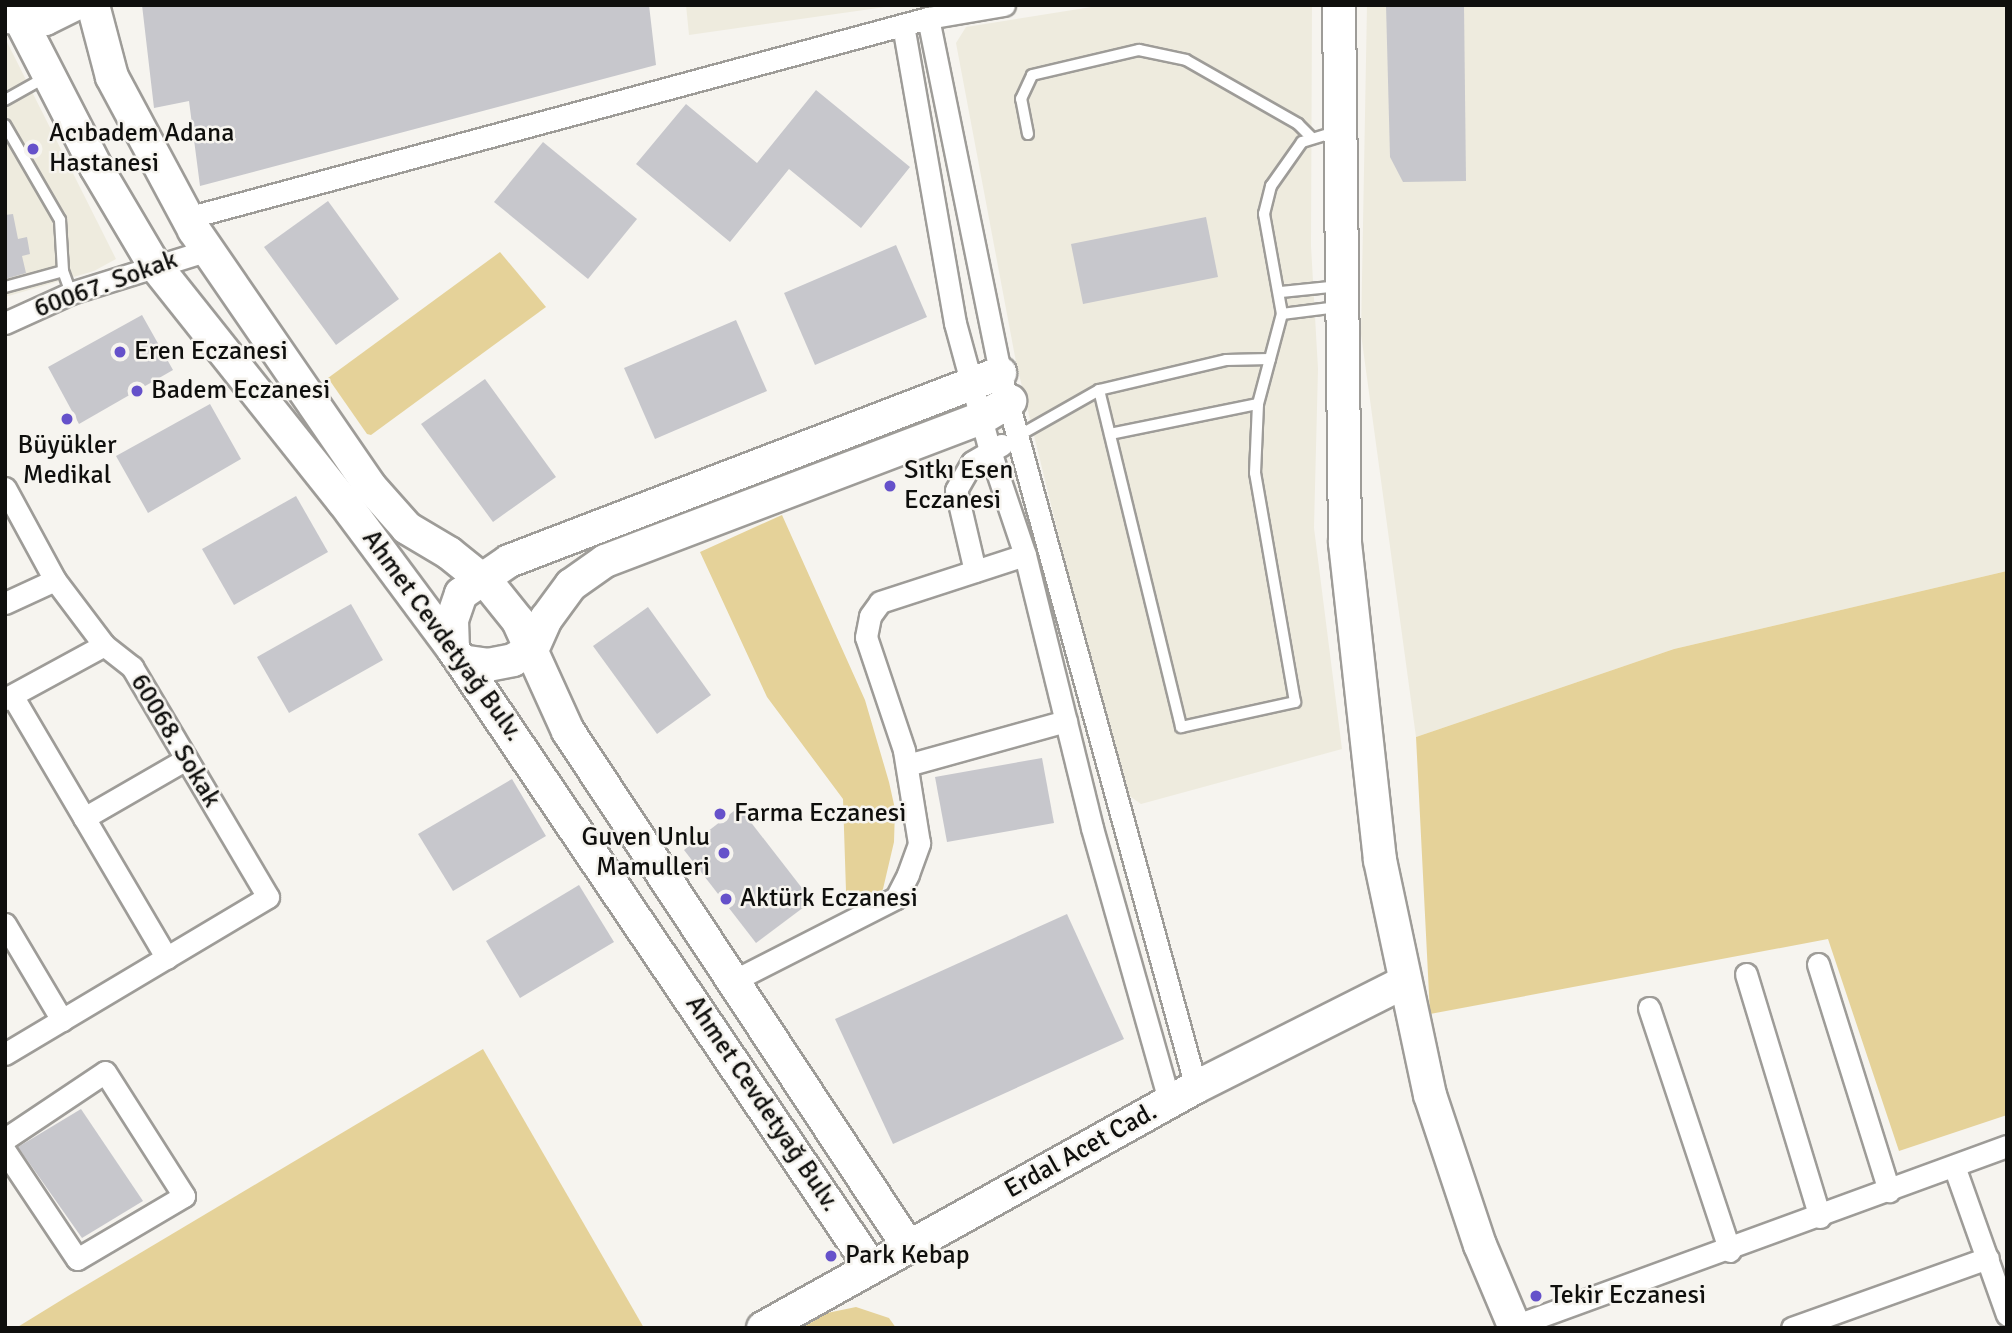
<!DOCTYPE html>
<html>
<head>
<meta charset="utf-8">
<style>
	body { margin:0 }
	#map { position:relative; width:2012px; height:1333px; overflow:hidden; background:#f6f4ef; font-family:Signika,sans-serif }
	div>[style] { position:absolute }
	.built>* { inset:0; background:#eeebde }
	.green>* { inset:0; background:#e5d299 }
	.building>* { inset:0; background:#c7c7cc }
	.roads { filter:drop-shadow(2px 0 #9e9c98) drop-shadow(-2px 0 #9e9c98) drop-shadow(0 2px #9e9c98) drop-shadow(0 -2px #9e9c98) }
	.lane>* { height:10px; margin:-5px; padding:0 5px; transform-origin:5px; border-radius:5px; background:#fff }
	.street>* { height:21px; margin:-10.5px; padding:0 10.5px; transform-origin:10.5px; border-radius:10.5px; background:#fff }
	.secondary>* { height:32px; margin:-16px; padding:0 16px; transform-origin:16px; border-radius:16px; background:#fff }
	.dots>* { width:19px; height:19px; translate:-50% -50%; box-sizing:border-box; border:4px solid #f6f4ef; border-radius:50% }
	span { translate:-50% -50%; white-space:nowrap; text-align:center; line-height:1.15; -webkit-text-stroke:5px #f6f4ef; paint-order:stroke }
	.poi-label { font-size:26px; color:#0f0f0d }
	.left { translate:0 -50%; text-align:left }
	.right { translate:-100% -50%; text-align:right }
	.street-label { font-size:26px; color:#0f0f0d }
	.frame { position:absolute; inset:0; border:7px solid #0f0f0d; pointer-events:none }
</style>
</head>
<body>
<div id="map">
	<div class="built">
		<i style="clip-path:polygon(686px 5px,899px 5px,689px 35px)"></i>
		<i style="clip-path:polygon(1104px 5px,1312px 5px,1311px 246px,1318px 369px,1314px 528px,1342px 749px,1141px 804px,1121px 790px,1016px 362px,956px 43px,966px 27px)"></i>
		<i style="clip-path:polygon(1367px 5px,2007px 5px,2007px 571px,1674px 649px,1416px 737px,1361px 334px)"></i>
		<i style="clip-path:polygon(5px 38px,116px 259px,94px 271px,5px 297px)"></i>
	</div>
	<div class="green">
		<i style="clip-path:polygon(500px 252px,546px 307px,371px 435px,367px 434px,328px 378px)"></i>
		<i style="clip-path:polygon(782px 515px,865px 700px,889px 782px,895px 809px,894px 842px,883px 889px,874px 903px,858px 900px,846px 891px,843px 799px,767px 697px,700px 552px)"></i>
		<i style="clip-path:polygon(2007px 571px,2007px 1115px,1899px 1151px,1828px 939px,1430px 1014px,1416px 737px,1674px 649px)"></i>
		<i style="clip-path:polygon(483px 1049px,644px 1328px,16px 1328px,68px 1296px)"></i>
		<i style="clip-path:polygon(856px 1307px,889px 1318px,896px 1328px,802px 1328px,827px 1313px)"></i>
	</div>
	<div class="building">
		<i style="clip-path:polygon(142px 5px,649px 5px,656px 65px,200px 186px,189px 101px,154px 108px)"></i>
		<i style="clip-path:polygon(1386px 5px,1464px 5px,1466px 181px,1403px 182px,1390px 157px)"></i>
		<i style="clip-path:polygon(816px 90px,910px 167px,861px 228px,789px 169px,730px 242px,636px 164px,686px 104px,757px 163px)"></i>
		<i style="clip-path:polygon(543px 142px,637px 219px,588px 279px,494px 202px)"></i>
		<i style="clip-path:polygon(328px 201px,399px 299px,336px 345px,264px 247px)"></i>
		<i style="clip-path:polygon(13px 214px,18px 239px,27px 237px,30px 254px,22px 256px,26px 273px,5px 279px,5px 215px)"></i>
		<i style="clip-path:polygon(1206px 217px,1218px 277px,1083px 304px,1071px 244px)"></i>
		<i style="clip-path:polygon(896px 245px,927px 317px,815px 365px,784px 293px)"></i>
		<i style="clip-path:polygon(142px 315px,173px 370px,79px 424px,48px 367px)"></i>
		<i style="clip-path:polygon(736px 320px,767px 391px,655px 439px,624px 368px)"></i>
		<i style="clip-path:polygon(485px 379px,556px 477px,493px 522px,421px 424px)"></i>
		<i style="clip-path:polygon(210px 404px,241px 459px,148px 513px,116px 456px)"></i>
		<i style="clip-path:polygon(296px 496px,328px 552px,234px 605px,202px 549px)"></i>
		<i style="clip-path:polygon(351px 604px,383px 660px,289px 713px,257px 657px)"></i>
		<i style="clip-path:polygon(648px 607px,711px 695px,657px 734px,593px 646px)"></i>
		<i style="clip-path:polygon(1042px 758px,1054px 823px,947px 842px,935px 777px)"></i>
		<i style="clip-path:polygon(512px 779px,546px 836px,453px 891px,418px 834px)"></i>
		<i style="clip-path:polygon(739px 807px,812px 901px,756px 943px,684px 850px)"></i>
		<i style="clip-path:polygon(579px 885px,614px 942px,520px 998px,486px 941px)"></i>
		<i style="clip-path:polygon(1067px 914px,1124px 1039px,893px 1144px,835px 1019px)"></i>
		<i style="clip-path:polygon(81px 1109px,143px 1201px,82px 1238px,18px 1147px)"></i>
	</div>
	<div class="roads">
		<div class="lane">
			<i style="left:5px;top:100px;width:47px;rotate:-29.3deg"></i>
			<i style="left:5px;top:125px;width:110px;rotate:59.9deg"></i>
			<i style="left:60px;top:220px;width:51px;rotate:86.6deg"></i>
			<i style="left:1028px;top:134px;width:36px;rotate:-101deg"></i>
			<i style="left:1021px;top:99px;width:26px;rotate:-65deg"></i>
			<i style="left:1032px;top:75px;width:110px;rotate:-13.2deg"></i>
			<i style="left:1139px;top:50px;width:48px;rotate:12deg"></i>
			<i style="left:1186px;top:60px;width:129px;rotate:29.7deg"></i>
			<i style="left:1298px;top:124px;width:18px;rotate:45deg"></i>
			<i style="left:5px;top:287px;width:60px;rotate:-15.4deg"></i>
			<i style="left:63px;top:271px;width:23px;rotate:70deg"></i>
			<i style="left:1281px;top:292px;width:59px;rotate:-5.8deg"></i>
			<i style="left:1282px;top:314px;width:56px;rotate:-7.1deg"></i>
			<i style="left:1099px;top:390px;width:347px;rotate:76.3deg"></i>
			<i style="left:1181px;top:727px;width:117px;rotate:-12.4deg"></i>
			<i style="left:1295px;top:702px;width:232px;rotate:-99.9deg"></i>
			<i style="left:1255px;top:473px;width:69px;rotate:-87.5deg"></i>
			<i style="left:1258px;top:404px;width:93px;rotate:-75.1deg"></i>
			<i style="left:1282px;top:314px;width:102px;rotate:-100.2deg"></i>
			<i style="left:1264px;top:214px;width:29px;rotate:-76deg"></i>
			<i style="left:1271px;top:186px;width:54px;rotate:-54.8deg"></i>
			<i style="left:1302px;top:142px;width:38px;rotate:-17deg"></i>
			<i style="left:1110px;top:434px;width:151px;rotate:-11.5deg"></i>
			<i style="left:1018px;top:436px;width:93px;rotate:-29.6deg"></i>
			<i style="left:1099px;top:390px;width:130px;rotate:-13.3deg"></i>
			<i style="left:1226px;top:360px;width:44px;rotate:-1.3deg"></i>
		</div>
		<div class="street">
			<i style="left:928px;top:18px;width:362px;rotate:78.5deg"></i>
			<i style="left:1000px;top:373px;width:740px;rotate:74.65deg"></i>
			<i style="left:903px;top:25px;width:303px;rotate:80.1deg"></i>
			<i style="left:955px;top:323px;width:133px;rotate:74.7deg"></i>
			<i style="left:990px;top:451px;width:110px;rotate:71.4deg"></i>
			<i style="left:1025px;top:555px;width:281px;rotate:76.2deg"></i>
			<i style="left:1092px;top:828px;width:284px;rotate:74.2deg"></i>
			<i style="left:187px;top:218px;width:768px;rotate:-15.1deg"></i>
			<i style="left:928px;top:18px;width:77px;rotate:-9.7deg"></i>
			<i style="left:5px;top:323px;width:72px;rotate:-24.4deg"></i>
			<i style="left:71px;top:293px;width:144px;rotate:-17.4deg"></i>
			<i style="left:5px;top:488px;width:105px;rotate:61.5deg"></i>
			<i style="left:55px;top:580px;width:81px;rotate:53deg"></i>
			<i style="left:104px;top:645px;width:36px;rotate:38deg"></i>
			<i style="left:132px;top:667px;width:267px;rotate:59.4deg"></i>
			<i style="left:268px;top:897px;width:306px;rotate:149.2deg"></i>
			<i style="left:975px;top:571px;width:83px;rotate:-103.2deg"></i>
			<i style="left:956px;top:490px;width:32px;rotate:-60deg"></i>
			<i style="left:972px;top:462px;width:34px;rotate:-30deg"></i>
			<i style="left:5px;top:603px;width:55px;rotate:-24.7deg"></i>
			<i style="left:13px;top:697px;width:303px;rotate:59.5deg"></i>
			<i style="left:5px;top:699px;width:113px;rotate:-28.6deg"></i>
			<i style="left:907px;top:765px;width:165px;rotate:-15.5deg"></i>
			<i style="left:84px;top:818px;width:118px;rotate:-30deg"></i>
			<i style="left:5px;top:924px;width:112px;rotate:59.3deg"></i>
			<i style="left:1818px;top:964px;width:238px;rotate:72.6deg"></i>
			<i style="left:1746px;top:974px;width:254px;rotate:73.1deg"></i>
			<i style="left:733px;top:981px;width:183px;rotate:-27deg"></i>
			<i style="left:896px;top:898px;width:27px;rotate:-63deg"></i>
			<i style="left:908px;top:874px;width:33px;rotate:-70deg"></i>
			<i style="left:919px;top:843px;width:94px;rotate:-99.2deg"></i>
			<i style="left:904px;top:750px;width:119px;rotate:-108.6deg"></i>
			<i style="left:866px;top:637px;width:21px;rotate:-79deg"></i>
			<i style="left:870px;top:616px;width:17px;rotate:-54deg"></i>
			<i style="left:880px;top:602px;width:152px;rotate:-18deg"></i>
			<i style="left:1649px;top:1008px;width:256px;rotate:71.6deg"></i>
			<i style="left:5px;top:1139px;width:120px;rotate:-33.8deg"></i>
			<i style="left:105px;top:1072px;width:147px;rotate:57.5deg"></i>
			<i style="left:184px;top:1196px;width:124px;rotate:149.5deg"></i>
			<i style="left:77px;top:1259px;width:130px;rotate:-123.7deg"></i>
			<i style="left:1954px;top:1166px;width:158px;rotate:70.4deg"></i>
			<i style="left:1514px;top:1326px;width:525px;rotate:-20.06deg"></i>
			<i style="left:1792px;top:1328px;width:208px;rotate:-19.7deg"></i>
		</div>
		<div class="secondary">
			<i style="left:19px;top:5px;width:16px;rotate:83deg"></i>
			<i style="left:21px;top:21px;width:164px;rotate:62.8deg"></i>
			<i style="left:96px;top:167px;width:108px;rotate:59.4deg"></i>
			<i style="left:151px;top:260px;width:308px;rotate:51.5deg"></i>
			<i style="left:343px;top:501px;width:184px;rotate:53.4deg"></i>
			<i style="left:453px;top:649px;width:746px;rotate:55.93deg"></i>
			<i style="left:93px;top:5px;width:74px;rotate:75.2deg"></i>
			<i style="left:112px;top:77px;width:174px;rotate:61.8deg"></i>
			<i style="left:194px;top:230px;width:309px;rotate:55.5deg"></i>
			<i style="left:369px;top:485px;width:57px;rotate:48.5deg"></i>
			<i style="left:407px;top:528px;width:49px;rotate:30.8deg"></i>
			<i style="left:449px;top:553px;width:53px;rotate:38.8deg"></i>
			<i style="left:490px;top:586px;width:45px;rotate:51.3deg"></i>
			<i style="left:518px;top:621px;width:121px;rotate:65.6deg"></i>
			<i style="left:568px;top:731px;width:617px;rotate:56.57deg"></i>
			<i style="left:1339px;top:5px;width:538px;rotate:89.36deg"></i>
			<i style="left:1345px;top:543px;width:319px;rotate:83.7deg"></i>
			<i style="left:1380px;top:860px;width:240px;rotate:78deg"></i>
			<i style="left:1430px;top:1095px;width:158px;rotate:71.6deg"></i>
			<i style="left:1480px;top:1245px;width:90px;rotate:67.1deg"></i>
			<i style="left:5px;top:17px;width:40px;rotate:2.9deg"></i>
			<i style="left:45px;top:19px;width:32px;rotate:-26deg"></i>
			<i style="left:453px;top:649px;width:29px;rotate:-92deg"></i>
			<i style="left:452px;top:620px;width:28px;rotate:-71deg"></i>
			<i style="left:461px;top:594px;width:58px;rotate:-34.5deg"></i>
			<i style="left:509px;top:561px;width:526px;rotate:-20.95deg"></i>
			<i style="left:461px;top:661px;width:27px;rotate:8deg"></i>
			<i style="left:488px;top:665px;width:25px;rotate:-11deg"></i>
			<i style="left:513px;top:660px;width:23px;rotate:-31deg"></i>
			<i style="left:533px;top:648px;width:32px;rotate:-66deg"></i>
			<i style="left:546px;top:619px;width:42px;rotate:-53.7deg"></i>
			<i style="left:571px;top:585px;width:42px;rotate:-35.2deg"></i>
			<i style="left:605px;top:561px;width:403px;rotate:-20.8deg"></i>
			<i style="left:982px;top:418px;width:33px;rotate:-31deg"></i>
			<i style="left:763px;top:1328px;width:496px;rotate:-29.1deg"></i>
			<i style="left:1196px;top:1087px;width:232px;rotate:-26.7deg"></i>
		</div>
	</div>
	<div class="dots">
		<i style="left:33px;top:149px;background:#6551ca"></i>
		<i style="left:120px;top:352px;background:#6551ca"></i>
		<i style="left:137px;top:391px;background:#6551ca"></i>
		<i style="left:67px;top:419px;background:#6551ca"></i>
		<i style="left:890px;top:486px;background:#6551ca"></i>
		<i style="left:720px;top:814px;background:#6551ca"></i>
		<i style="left:724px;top:853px;background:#6551ca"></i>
		<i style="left:726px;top:899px;background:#6551ca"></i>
		<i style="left:831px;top:1256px;background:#6551ca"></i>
		<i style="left:1536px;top:1296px;background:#6551ca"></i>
	</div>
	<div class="poi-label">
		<span class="left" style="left:49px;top:149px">Acıbadem Adana<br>Hastanesi</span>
		<span class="left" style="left:134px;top:352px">Eren Eczanesi</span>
		<span class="left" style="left:151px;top:391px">Badem Eczanesi</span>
		<span style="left:67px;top:461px">Büyükler<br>Medikal</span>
		<span class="left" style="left:904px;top:486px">Sıtkı Esen<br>Eczanesi</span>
		<span class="left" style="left:734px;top:814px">Farma Eczanesi</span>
		<span class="right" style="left:710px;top:853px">Guven Unlu<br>Mamulleri</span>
		<span class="left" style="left:740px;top:899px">Aktürk Eczanesi</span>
		<span class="left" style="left:845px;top:1256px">Park Kebap</span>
		<span class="left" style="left:1550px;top:1296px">Tekir Eczanesi</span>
	</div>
	<div class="street-label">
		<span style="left:106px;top:285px;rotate:-20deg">60067. Sokak</span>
		<span style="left:442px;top:636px;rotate:54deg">Ahmet Cevdetyağ Bulv.</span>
		<span style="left:175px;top:741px;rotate:59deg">60068. Sokak</span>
		<span style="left:762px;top:1104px;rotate:56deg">Ahmet Cevdetyağ Bulv.</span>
		<span style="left:1081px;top:1151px;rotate:-29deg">Erdal Acet Cad.</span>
	</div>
	<div class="frame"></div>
</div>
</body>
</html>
